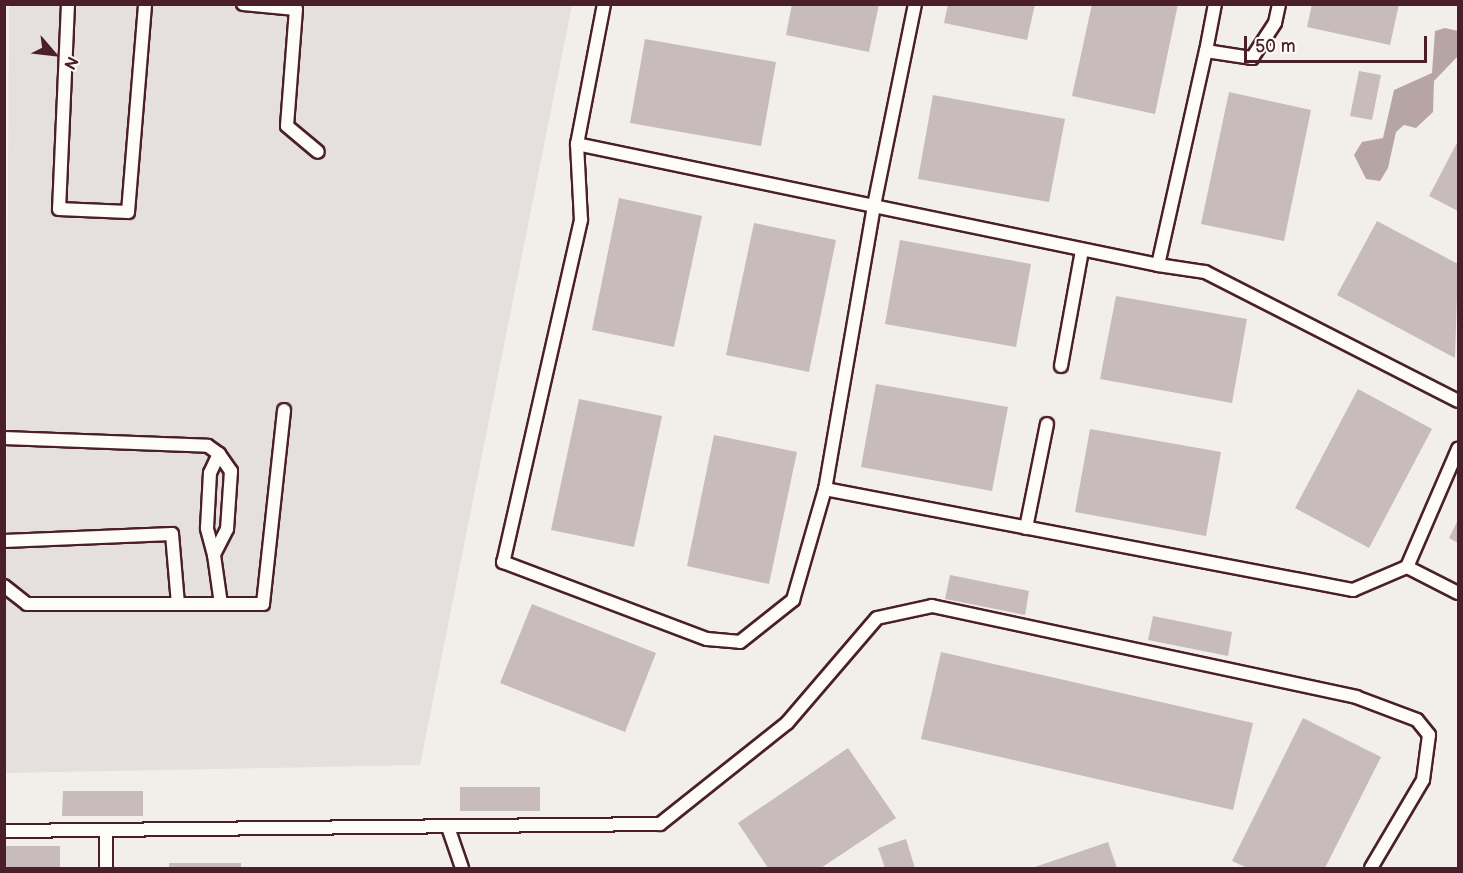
<!DOCTYPE html>
<html>
<head>
<meta charset="utf-8">
<style>
	body { margin:0 }
	#map { position:relative; width:1463px; height:873px; overflow:hidden; background:#f2efeb; font-family:"Balsamiq Sans",sans-serif }
	div>[style] { position:absolute }
	.built>* { inset:0; background:#e5dfdd }
	.water>* { inset:0; background:#b7a5a6 }
	.building>* { inset:0; background:#c8bbbb }
	.roads { filter:drop-shadow(2px 0 #4a1f2b) drop-shadow(-2px 0 #4a1f2b) drop-shadow(0 2px #4a1f2b) drop-shadow(0 -2px #4a1f2b) }
	.lane>* { height:12px; margin:-6px; padding:0 6px; transform-origin:6px; border-radius:6px; background:#fdfcf7 }
	span { translate:-50% -50%; white-space:nowrap; text-align:center; line-height:1.15; -webkit-text-stroke:4.5px #fdfcf7; paint-order:stroke }
	.frame { position:absolute; inset:0; border:6px solid #4a1f2b; pointer-events:none }
	.north { position:absolute; left:24px; top:24px; width:60px; height:60px; -webkit-text-stroke:4px #fdfcf7; paint-order:stroke; rotate:118deg; font-size:16px; font-weight:700; line-height:24px; text-align:center; color:#4a1f2b }
	.north::after { content:''; display:block; margin:auto; width:21px; height:27px; background:#4a1f2b; clip-path:polygon(50% 0,100% 100%,50% 72%,0 100%) }
	.scale { position:absolute; left:1244px; top:36px; width:183px; height:27px; box-sizing:border-box; border:3px solid #4a1f2b; border-top:0; padding-left:8px; font-size:18px; line-height:21px; white-space:nowrap; color:#4a1f2b; -webkit-text-stroke:4px #fdfcf7; paint-order:stroke }
</style>
</head>
<body>
<div id="map">
	<div class="built">
		<i style="clip-path:polygon(9px 5px,572px 5px,420px 765px,5px 773px)"></i>
	</div>
	<div class="water">
		<i style="clip-path:polygon(1445px 28px,1458px 31px,1458px 56px,1434px 81px,1433px 112px,1416px 128px,1404px 125px,1396px 132px,1388px 168px,1380px 181px,1366px 179px,1354px 155px,1362px 142px,1383px 138px,1394px 90px,1432px 73px,1435px 31px)"></i>
	</div>
	<div class="building">
		<i style="clip-path:polygon(792px 4px,879px 4px,869px 52px,786px 35px)"></i>
		<i style="clip-path:polygon(948px 4px,1035px 4px,1027px 40px,944px 23px)"></i>
		<i style="clip-path:polygon(1092px 4px,1178px 4px,1155px 114px,1072px 96px)"></i>
		<i style="clip-path:polygon(1312px 4px,1399px 4px,1390px 45px,1307px 27px)"></i>
		<i style="clip-path:polygon(645px 39px,776px 62px,761px 146px,630px 123px)"></i>
		<i style="clip-path:polygon(1359px 71px,1381px 75px,1372px 120px,1350px 116px)"></i>
		<i style="clip-path:polygon(1229px 92px,1311px 110px,1284px 241px,1201px 224px)"></i>
		<i style="clip-path:polygon(933px 95px,1065px 119px,1049px 202px,918px 179px)"></i>
		<i style="clip-path:polygon(1458px 141px,1458px 211px,1429px 196px)"></i>
		<i style="clip-path:polygon(619px 198px,702px 216px,674px 347px,592px 330px)"></i>
		<i style="clip-path:polygon(1377px 221px,1458px 264px,1455px 358px,1337px 295px)"></i>
		<i style="clip-path:polygon(754px 223px,836px 240px,809px 372px,726px 355px)"></i>
		<i style="clip-path:polygon(900px 240px,1031px 264px,1016px 347px,885px 324px)"></i>
		<i style="clip-path:polygon(1116px 296px,1247px 319px,1232px 403px,1100px 379px)"></i>
		<i style="clip-path:polygon(876px 384px,1008px 407px,992px 491px,861px 467px)"></i>
		<i style="clip-path:polygon(1358px 389px,1432px 429px,1369px 548px,1295px 508px)"></i>
		<i style="clip-path:polygon(579px 399px,662px 416px,634px 547px,551px 530px)"></i>
		<i style="clip-path:polygon(1090px 429px,1221px 452px,1206px 536px,1075px 512px)"></i>
		<i style="clip-path:polygon(714px 435px,797px 452px,769px 584px,687px 566px)"></i>
		<i style="clip-path:polygon(1458px 520px,1458px 543px,1449px 538px)"></i>
		<i style="clip-path:polygon(950px 575px,1029px 591px,1025px 615px,945px 599px)"></i>
		<i style="clip-path:polygon(532px 604px,656px 653px,625px 732px,500px 683px)"></i>
		<i style="clip-path:polygon(1153px 616px,1232px 632px,1228px 656px,1148px 640px)"></i>
		<i style="clip-path:polygon(941px 652px,1253px 723px,1233px 810px,921px 739px)"></i>
		<i style="clip-path:polygon(1303px 718px,1381px 757px,1325px 868px,1247px 868px,1232px 861px)"></i>
		<i style="clip-path:polygon(848px 748px,896px 818px,821px 868px,768px 868px,738px 823px)"></i>
		<i style="clip-path:polygon(460px 787px,540px 787px,540px 811px,460px 811px)"></i>
		<i style="clip-path:polygon(63px 791px,143px 791px,143px 816px,62px 816px)"></i>
		<i style="clip-path:polygon(906px 839px,915px 868px,885px 868px,878px 848px)"></i>
		<i style="clip-path:polygon(1108px 842px,1117px 868px,1032px 868px)"></i>
		<i style="clip-path:polygon(4px 846px,60px 846px,60px 868px,4px 868px)"></i>
		<i style="clip-path:polygon(169px 863px,241px 863px,241px 868px,169px 868px)"></i>
	</div>
	<div class="roads">
		<div class="lane">
			<i style="left:68px;top:4px;width:205px;rotate:92.5deg"></i>
			<i style="left:59px;top:209px;width:69px;rotate:2.5deg"></i>
			<i style="left:128px;top:212px;width:209px;rotate:-85.3deg"></i>
			<i style="left:243px;top:4px;width:53px;rotate:5.4deg"></i>
			<i style="left:296px;top:9px;width:117px;rotate:94.4deg"></i>
			<i style="left:287px;top:126px;width:40px;rotate:40deg"></i>
			<i style="left:604px;top:4px;width:143px;rotate:100.9deg"></i>
			<i style="left:577px;top:144px;width:76px;rotate:87deg"></i>
			<i style="left:581px;top:220px;width:351px;rotate:102.8deg"></i>
			<i style="left:503px;top:562px;width:218px;rotate:20.7deg"></i>
			<i style="left:707px;top:639px;width:33px;rotate:5deg"></i>
			<i style="left:740px;top:642px;width:68px;rotate:-38.4deg"></i>
			<i style="left:793px;top:600px;width:116px;rotate:-73.9deg"></i>
			<i style="left:825px;top:489px;width:538px;rotate:10.83deg"></i>
			<i style="left:1353px;top:590px;width:59px;rotate:-23.1deg"></i>
			<i style="left:1407px;top:567px;width:129px;rotate:-66.6deg"></i>
			<i style="left:915px;top:4px;width:206px;rotate:101.5deg"></i>
			<i style="left:874px;top:206px;width:290px;rotate:11.7deg"></i>
			<i style="left:1158px;top:265px;width:219px;rotate:-77.4deg"></i>
			<i style="left:1206px;top:51px;width:47px;rotate:8.7deg"></i>
			<i style="left:1252px;top:58px;width:42px;rotate:-56.7deg"></i>
			<i style="left:1275px;top:23px;width:19px;rotate:-78deg"></i>
			<i style="left:1206px;top:51px;width:48px;rotate:-79.2deg"></i>
			<i style="left:577px;top:144px;width:303px;rotate:11.8deg"></i>
			<i style="left:874px;top:206px;width:287px;rotate:99.8deg"></i>
			<i style="left:1158px;top:265px;width:48px;rotate:8.5deg"></i>
			<i style="left:1205px;top:272px;width:284px;rotate:27deg"></i>
			<i style="left:1061px;top:366px;width:118px;rotate:-79.7deg"></i>
			<i style="left:4px;top:438px;width:204px;rotate:2.2deg"></i>
			<i style="left:208px;top:446px;width:14px;rotate:36deg"></i>
			<i style="left:219px;top:454px;width:21px;rotate:55deg"></i>
			<i style="left:231px;top:471px;width:58px;rotate:93.9deg"></i>
			<i style="left:227px;top:529px;width:29px;rotate:117deg"></i>
			<i style="left:214px;top:555px;width:49px;rotate:81.9deg"></i>
			<i style="left:1026px;top:528px;width:106px;rotate:-78.6deg"></i>
			<i style="left:4px;top:541px;width:168px;rotate:-2.4deg"></i>
			<i style="left:172px;top:534px;width:70px;rotate:85.1deg"></i>
			<i style="left:214px;top:555px;width:28px;rotate:-105deg"></i>
			<i style="left:207px;top:528px;width:55px;rotate:-86.9deg"></i>
			<i style="left:210px;top:473px;width:21px;rotate:-65deg"></i>
			<i style="left:1407px;top:567px;width:57px;rotate:27deg"></i>
			<i style="left:4px;top:586px;width:29px;rotate:38deg"></i>
			<i style="left:27px;top:604px;width:236px"></i>
			<i style="left:263px;top:604px;width:195px;rotate:-83.8deg"></i>
			<i style="left:448px;top:827px;width:43px;rotate:71.1deg"></i>
			<i style="left:4px;top:831px;width:656px;rotate:-0.61deg"></i>
			<i style="left:660px;top:824px;width:162px;rotate:-38.5deg"></i>
			<i style="left:787px;top:723px;width:138px;rotate:-49.4deg"></i>
			<i style="left:877px;top:618px;width:56px;rotate:-12.3deg"></i>
			<i style="left:932px;top:606px;width:434px;rotate:12.1deg"></i>
			<i style="left:1356px;top:697px;width:65px;rotate:20.7deg"></i>
			<i style="left:1417px;top:720px;width:19px;rotate:51deg"></i>
			<i style="left:1429px;top:735px;width:45px;rotate:97.6deg"></i>
			<i style="left:1423px;top:780px;width:102px;rotate:120.6deg"></i>
			<i style="left:106px;top:868px;width:38px;rotate:-90deg"></i>
		</div>
	</div>
	<div class="frame"></div>
	<div class="north">N</div>
	<div class="scale">50 m</div>
</div>
</body>
</html>
